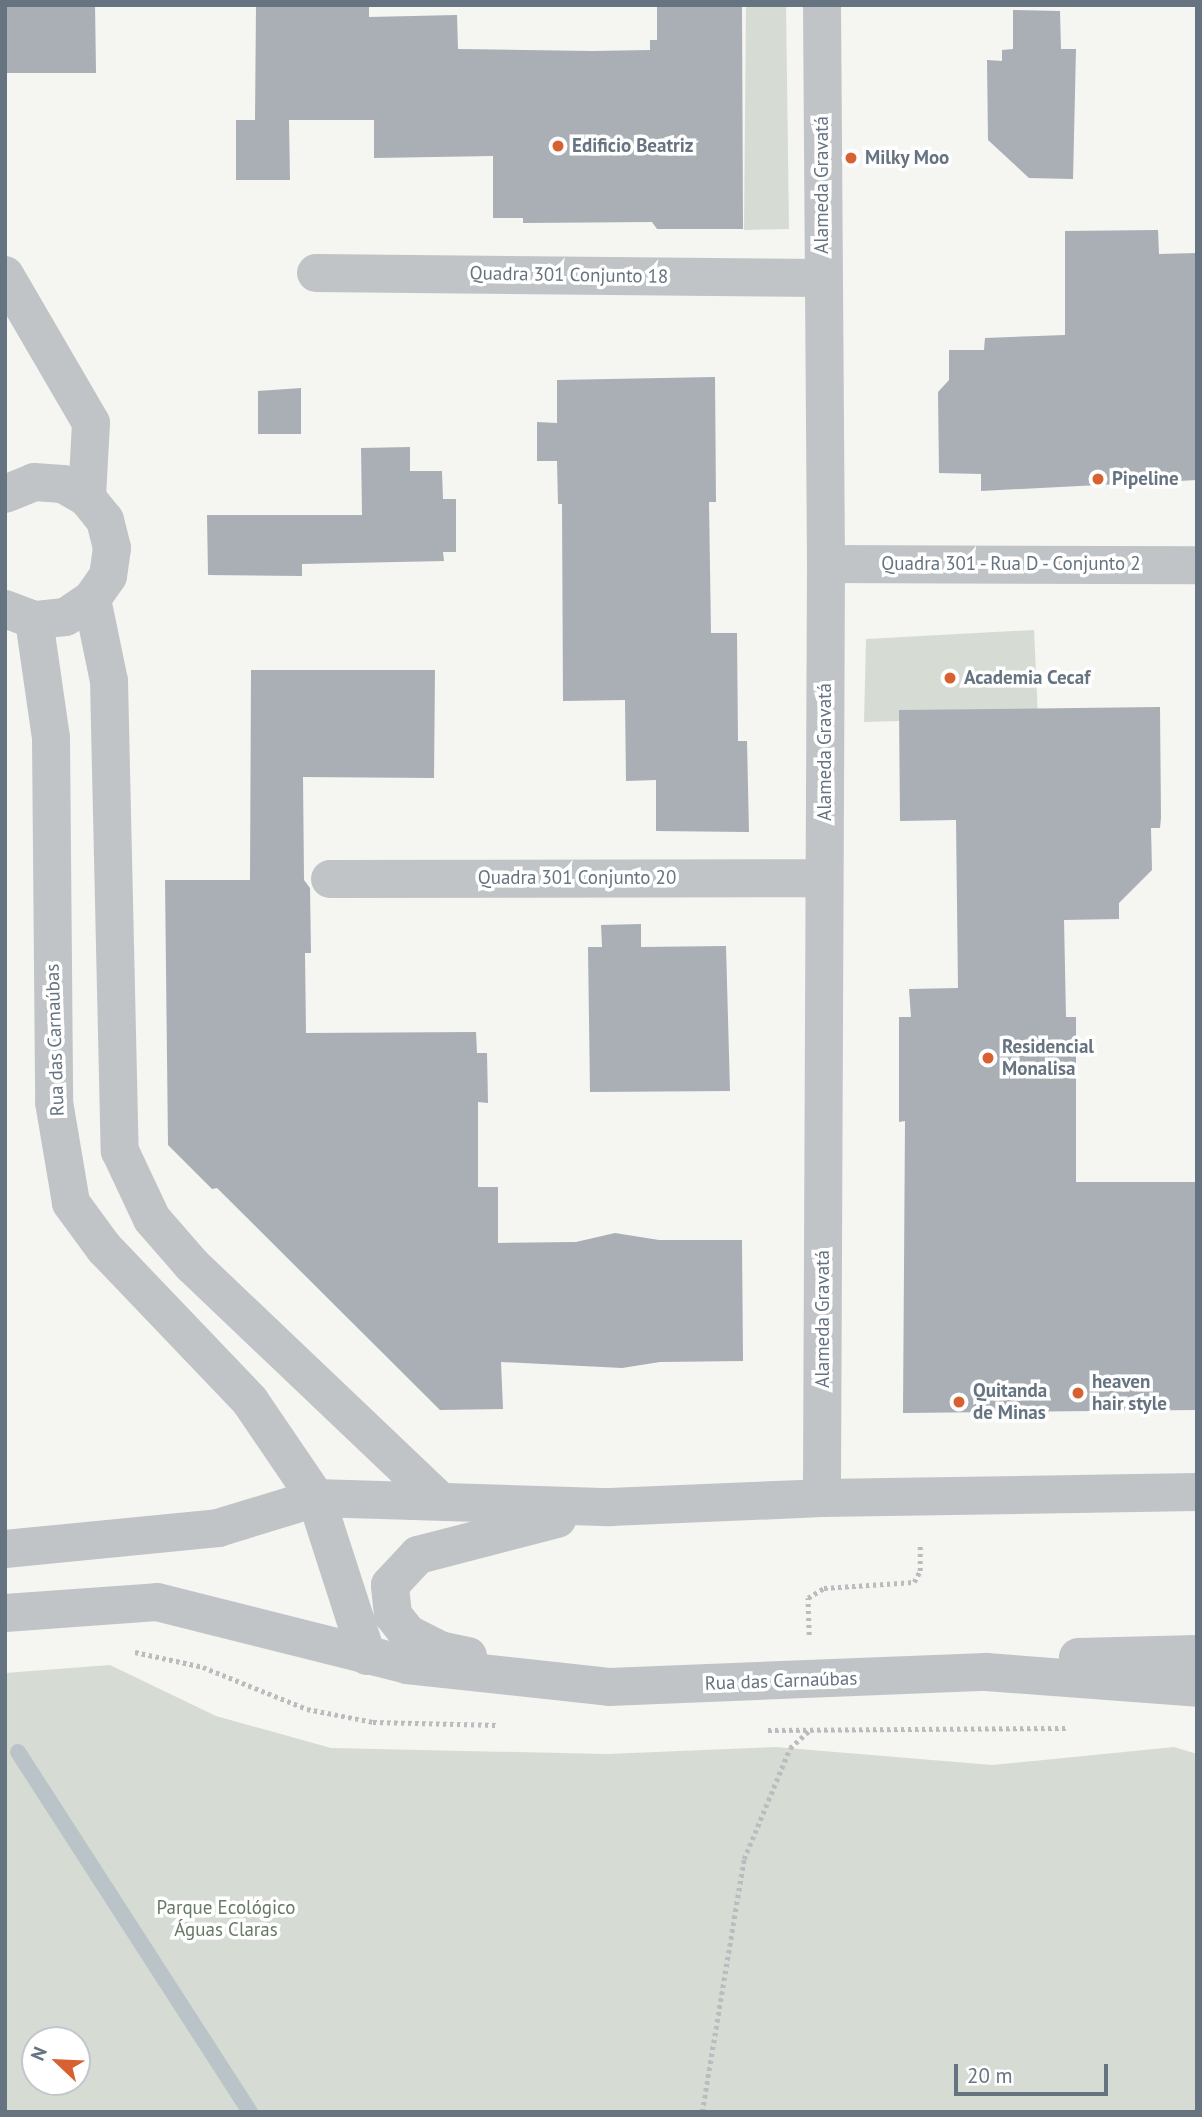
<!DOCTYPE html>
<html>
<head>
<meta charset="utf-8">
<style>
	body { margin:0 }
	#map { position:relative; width:1202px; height:2117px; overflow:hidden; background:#f5f5f2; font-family:"PT Sans",sans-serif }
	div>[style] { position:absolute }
	.green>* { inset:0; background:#d6dcd3 }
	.stream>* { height:16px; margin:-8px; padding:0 8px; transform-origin:8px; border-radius:8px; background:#bac4c8 }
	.building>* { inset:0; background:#a9afb5 }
	.path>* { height:4.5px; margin-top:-2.25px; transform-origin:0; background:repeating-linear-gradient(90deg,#babcbe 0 3.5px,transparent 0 7px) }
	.minor>* { height:38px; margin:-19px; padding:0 19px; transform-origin:19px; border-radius:19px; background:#c0c4c7 }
	.tertiary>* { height:38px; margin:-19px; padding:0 19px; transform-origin:19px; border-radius:19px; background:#c0c4c7 }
	.dots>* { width:19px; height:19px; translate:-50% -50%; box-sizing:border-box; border:4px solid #fff; border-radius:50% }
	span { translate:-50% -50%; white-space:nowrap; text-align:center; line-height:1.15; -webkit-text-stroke:7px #fff; paint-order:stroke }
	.poi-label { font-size:19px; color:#667381; font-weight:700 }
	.left { translate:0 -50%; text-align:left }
	.street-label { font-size:19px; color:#667381 }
	.park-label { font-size:19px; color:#677864 }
	.frame { position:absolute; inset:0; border:7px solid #667381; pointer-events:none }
	.north { position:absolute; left:21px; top:2026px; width:70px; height:70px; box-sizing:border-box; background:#fff; border:2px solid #c2c7cd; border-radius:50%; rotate:293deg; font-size:19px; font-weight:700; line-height:28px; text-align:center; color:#667381 }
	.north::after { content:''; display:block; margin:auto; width:24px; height:32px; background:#d76130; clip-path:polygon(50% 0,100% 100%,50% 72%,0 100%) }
	.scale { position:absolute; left:954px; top:2064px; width:154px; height:32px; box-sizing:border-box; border:4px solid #667381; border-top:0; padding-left:9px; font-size:21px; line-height:24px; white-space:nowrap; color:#667381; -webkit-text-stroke:5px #fff; paint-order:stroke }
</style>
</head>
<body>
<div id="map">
	<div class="green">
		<i style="clip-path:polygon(746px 5px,786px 5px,789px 229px,744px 230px)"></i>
		<i style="clip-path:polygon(1034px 630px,1038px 717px,864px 722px,866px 639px)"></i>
		<i style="clip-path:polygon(evenodd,110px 1665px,216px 1716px,331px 1748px,607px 1754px,775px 1747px,992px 1765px,1174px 1747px,1197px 1754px,1197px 2112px,5px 2112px,5px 1673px,110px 1665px,35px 2040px,77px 2040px,77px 2082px,35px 2082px,35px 2040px)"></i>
	</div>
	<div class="stream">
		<i style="left:18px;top:1752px;width:428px;rotate:57.2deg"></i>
	</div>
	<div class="building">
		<i style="clip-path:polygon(5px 5px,95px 5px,96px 73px,5px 73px)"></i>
		<i style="clip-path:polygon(256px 5px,369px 5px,369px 17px,457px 15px,458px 49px,592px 51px,650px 50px,650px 40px,657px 40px,657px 5px,742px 5px,743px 229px,657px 229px,652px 222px,523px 223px,523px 218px,493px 218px,493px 156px,374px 158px,374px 120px,281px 120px,289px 120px,290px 180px,236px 180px,236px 120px,255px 120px)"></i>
		<i style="clip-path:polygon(1013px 10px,1060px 11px,1061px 49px,1076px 49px,1073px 179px,1029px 178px,988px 140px,987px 60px,1002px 61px,1002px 50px,1013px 49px)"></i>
		<i style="clip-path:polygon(1158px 230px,1159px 254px,1197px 253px,1197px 480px,981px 491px,981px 474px,939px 473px,938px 392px,949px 380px,949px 350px,984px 350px,985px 338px,1065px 335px,1065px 231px)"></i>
		<i style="clip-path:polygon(715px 377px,716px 502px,709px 502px,711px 633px,737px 633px,738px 741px,747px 741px,749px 832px,656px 831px,656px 780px,626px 781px,625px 700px,563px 701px,562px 504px,558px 504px,557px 461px,537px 461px,537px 422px,557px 423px,557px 380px)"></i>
		<i style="clip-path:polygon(301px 388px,301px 434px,258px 434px,258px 391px)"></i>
		<i style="clip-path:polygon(410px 447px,410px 471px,442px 471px,443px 499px,456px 499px,456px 552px,443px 552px,444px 561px,302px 564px,302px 576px,208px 575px,207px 515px,362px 515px,361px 448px)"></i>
		<i style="clip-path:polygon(251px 670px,435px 670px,434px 778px,303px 777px,304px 880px,310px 888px,311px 953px,305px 953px,306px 1033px,476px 1032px,477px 1053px,487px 1053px,488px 1103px,478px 1102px,478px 1187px,498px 1187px,498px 1243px,576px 1242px,615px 1233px,659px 1240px,742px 1240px,743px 1361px,660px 1362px,622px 1368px,501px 1362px,503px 1409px,440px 1410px,217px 1188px,212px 1189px,168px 1145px,165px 880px,250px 880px)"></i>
		<i style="clip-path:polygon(1160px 707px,1161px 818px,1160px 828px,1151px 828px,1152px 870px,1119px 903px,1119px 919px,1064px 920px,1066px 1017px,1076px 1017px,1076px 1182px,1197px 1182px,1197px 1410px,903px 1413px,905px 1121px,899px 1122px,899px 1017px,911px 1017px,909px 989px,958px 988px,956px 820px,900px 821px,899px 710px)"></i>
		<i style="clip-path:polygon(641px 924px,641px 947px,726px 946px,730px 1091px,590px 1092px,588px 947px,602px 947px,601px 925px)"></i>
	</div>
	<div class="path">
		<i style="left:809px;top:1635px;width:37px;rotate:-92deg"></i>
		<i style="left:808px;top:1598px;width:19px;rotate:-32deg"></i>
		<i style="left:824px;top:1588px;width:90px;rotate:-3.8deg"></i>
		<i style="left:914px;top:1582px;width:13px;rotate:-61deg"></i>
		<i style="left:920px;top:1571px;width:28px;rotate:-90deg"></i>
		<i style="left:135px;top:1652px;width:70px;rotate:12.4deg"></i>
		<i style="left:203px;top:1667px;width:112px;rotate:22deg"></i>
		<i style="left:307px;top:1709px;width:67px;rotate:11.1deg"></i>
		<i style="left:373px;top:1722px;width:124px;rotate:1.4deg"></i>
		<i style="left:768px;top:1730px;width:299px;rotate:-0.4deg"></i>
		<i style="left:702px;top:2112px;width:256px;rotate:-80.6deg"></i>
		<i style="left:744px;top:1859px;width:120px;rotate:-67.5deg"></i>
		<i style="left:790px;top:1748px;width:25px;rotate:-42deg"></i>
	</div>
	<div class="minor">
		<i style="left:316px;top:273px;width:506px;rotate:0.57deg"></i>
		<i style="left:5px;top:275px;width:171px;rotate:59.8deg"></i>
		<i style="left:91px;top:423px;width:75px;rotate:93.1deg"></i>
		<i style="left:5px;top:494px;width:31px;rotate:-22deg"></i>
		<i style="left:34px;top:482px;width:29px;rotate:4deg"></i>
		<i style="left:63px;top:484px;width:28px;rotate:30deg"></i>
		<i style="left:87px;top:498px;width:28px;rotate:51deg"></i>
		<i style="left:105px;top:520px;width:29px;rotate:76deg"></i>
		<i style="left:112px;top:548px;width:28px;rotate:98deg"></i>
		<i style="left:108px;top:576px;width:28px;rotate:125deg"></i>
		<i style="left:92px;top:599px;width:32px;rotate:146deg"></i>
		<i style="left:65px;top:617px;width:31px;rotate:174deg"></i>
		<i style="left:34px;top:620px;width:31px;rotate:-159deg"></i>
		<i style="left:826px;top:564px;width:371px;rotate:0.2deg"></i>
		<i style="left:92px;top:599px;width:84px;rotate:78.3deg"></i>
		<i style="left:109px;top:681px;width:470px;rotate:88.7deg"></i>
		<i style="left:120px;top:1151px;width:75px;rotate:64.8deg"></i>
		<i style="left:152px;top:1219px;width:61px;rotate:49deg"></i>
		<i style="left:192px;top:1265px;width:342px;rotate:43.6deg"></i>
		<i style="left:34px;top:620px;width:119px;rotate:81.8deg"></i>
		<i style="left:51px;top:738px;width:364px;rotate:89.5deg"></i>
		<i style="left:54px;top:1102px;width:102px;rotate:80.4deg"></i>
		<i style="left:71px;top:1203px;width:56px;rotate:53.7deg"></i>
		<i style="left:104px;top:1248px;width:211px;rotate:46.3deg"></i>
		<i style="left:250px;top:1401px;width:117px;rotate:55.8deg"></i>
		<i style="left:316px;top:1498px;width:166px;rotate:72.1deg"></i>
		<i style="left:330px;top:879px;width:494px;rotate:-0.1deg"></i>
	</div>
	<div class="tertiary">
		<i style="left:822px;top:5px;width:559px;rotate:89.59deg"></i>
		<i style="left:826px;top:564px;width:934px;rotate:90.25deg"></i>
		<i style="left:5px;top:1549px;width:214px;rotate:-5.6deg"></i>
		<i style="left:218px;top:1528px;width:102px;rotate:-17deg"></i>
		<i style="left:316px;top:1498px;width:294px;rotate:1.8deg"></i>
		<i style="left:610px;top:1507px;width:212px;rotate:-2.4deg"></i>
		<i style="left:822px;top:1498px;width:375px;rotate:-0.9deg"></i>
		<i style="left:5px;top:1613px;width:152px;rotate:-4.1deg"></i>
		<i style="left:157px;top:1602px;width:258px;rotate:14.1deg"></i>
		<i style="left:407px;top:1665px;width:203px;rotate:6.2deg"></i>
		<i style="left:609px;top:1687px;width:377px;rotate:-2.3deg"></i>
		<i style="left:986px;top:1672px;width:212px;rotate:4.3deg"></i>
		<i style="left:468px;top:1656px;width:29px;rotate:-168deg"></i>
		<i style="left:440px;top:1650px;width:36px;rotate:-153deg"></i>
		<i style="left:408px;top:1634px;width:24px;rotate:-128deg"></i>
		<i style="left:393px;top:1615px;width:30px;rotate:-96deg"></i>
		<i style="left:390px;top:1585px;width:41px;rotate:-47deg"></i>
		<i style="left:418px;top:1555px;width:144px;rotate:-14.5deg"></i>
		<i style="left:1078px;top:1657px;width:119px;rotate:-1.4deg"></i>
	</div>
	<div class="dots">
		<i style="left:558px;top:146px;background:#d76130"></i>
		<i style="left:851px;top:158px;background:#d76130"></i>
		<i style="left:1098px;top:479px;background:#d76130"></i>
		<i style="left:950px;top:678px;background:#d76130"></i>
		<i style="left:988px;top:1058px;background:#d76130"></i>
		<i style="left:1078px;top:1393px;background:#d76130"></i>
		<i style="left:959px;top:1402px;background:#d76130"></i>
	</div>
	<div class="poi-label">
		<span class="left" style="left:572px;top:146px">Edificio Beatriz</span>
		<span class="left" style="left:865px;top:158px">Milky Moo</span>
		<span class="left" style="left:1112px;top:479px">Pipeline</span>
		<span class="left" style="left:964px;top:678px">Academia Cecaf</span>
		<span class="left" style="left:1002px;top:1058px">Residencial<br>Monalisa</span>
		<span class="left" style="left:1092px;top:1393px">heaven<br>hair style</span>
		<span class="left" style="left:973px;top:1402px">Quitanda<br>de Minas</span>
	</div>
	<div class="street-label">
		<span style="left:822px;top:185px;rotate:-90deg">Alameda Gravatá</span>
		<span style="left:569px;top:275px;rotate:1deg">Quadra 301 Conjunto 18</span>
		<span style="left:1011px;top:564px">Quadra 301 - Rua D - Conjunto 2</span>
		<span style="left:825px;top:752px;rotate:-90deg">Alameda Gravatá</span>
		<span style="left:577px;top:878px">Quadra 301 Conjunto 20</span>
		<span style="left:55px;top:1040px;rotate:-92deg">Rua das Carnaúbas</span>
		<span style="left:823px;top:1319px;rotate:-90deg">Alameda Gravatá</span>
		<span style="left:781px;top:1681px;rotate:-2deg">Rua das Carnaúbas</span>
	</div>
	<div class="park-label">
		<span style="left:226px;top:1919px">Parque Ecológico<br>Águas Claras</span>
	</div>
	<div class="frame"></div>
	<div class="north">N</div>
	<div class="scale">20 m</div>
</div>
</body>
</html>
